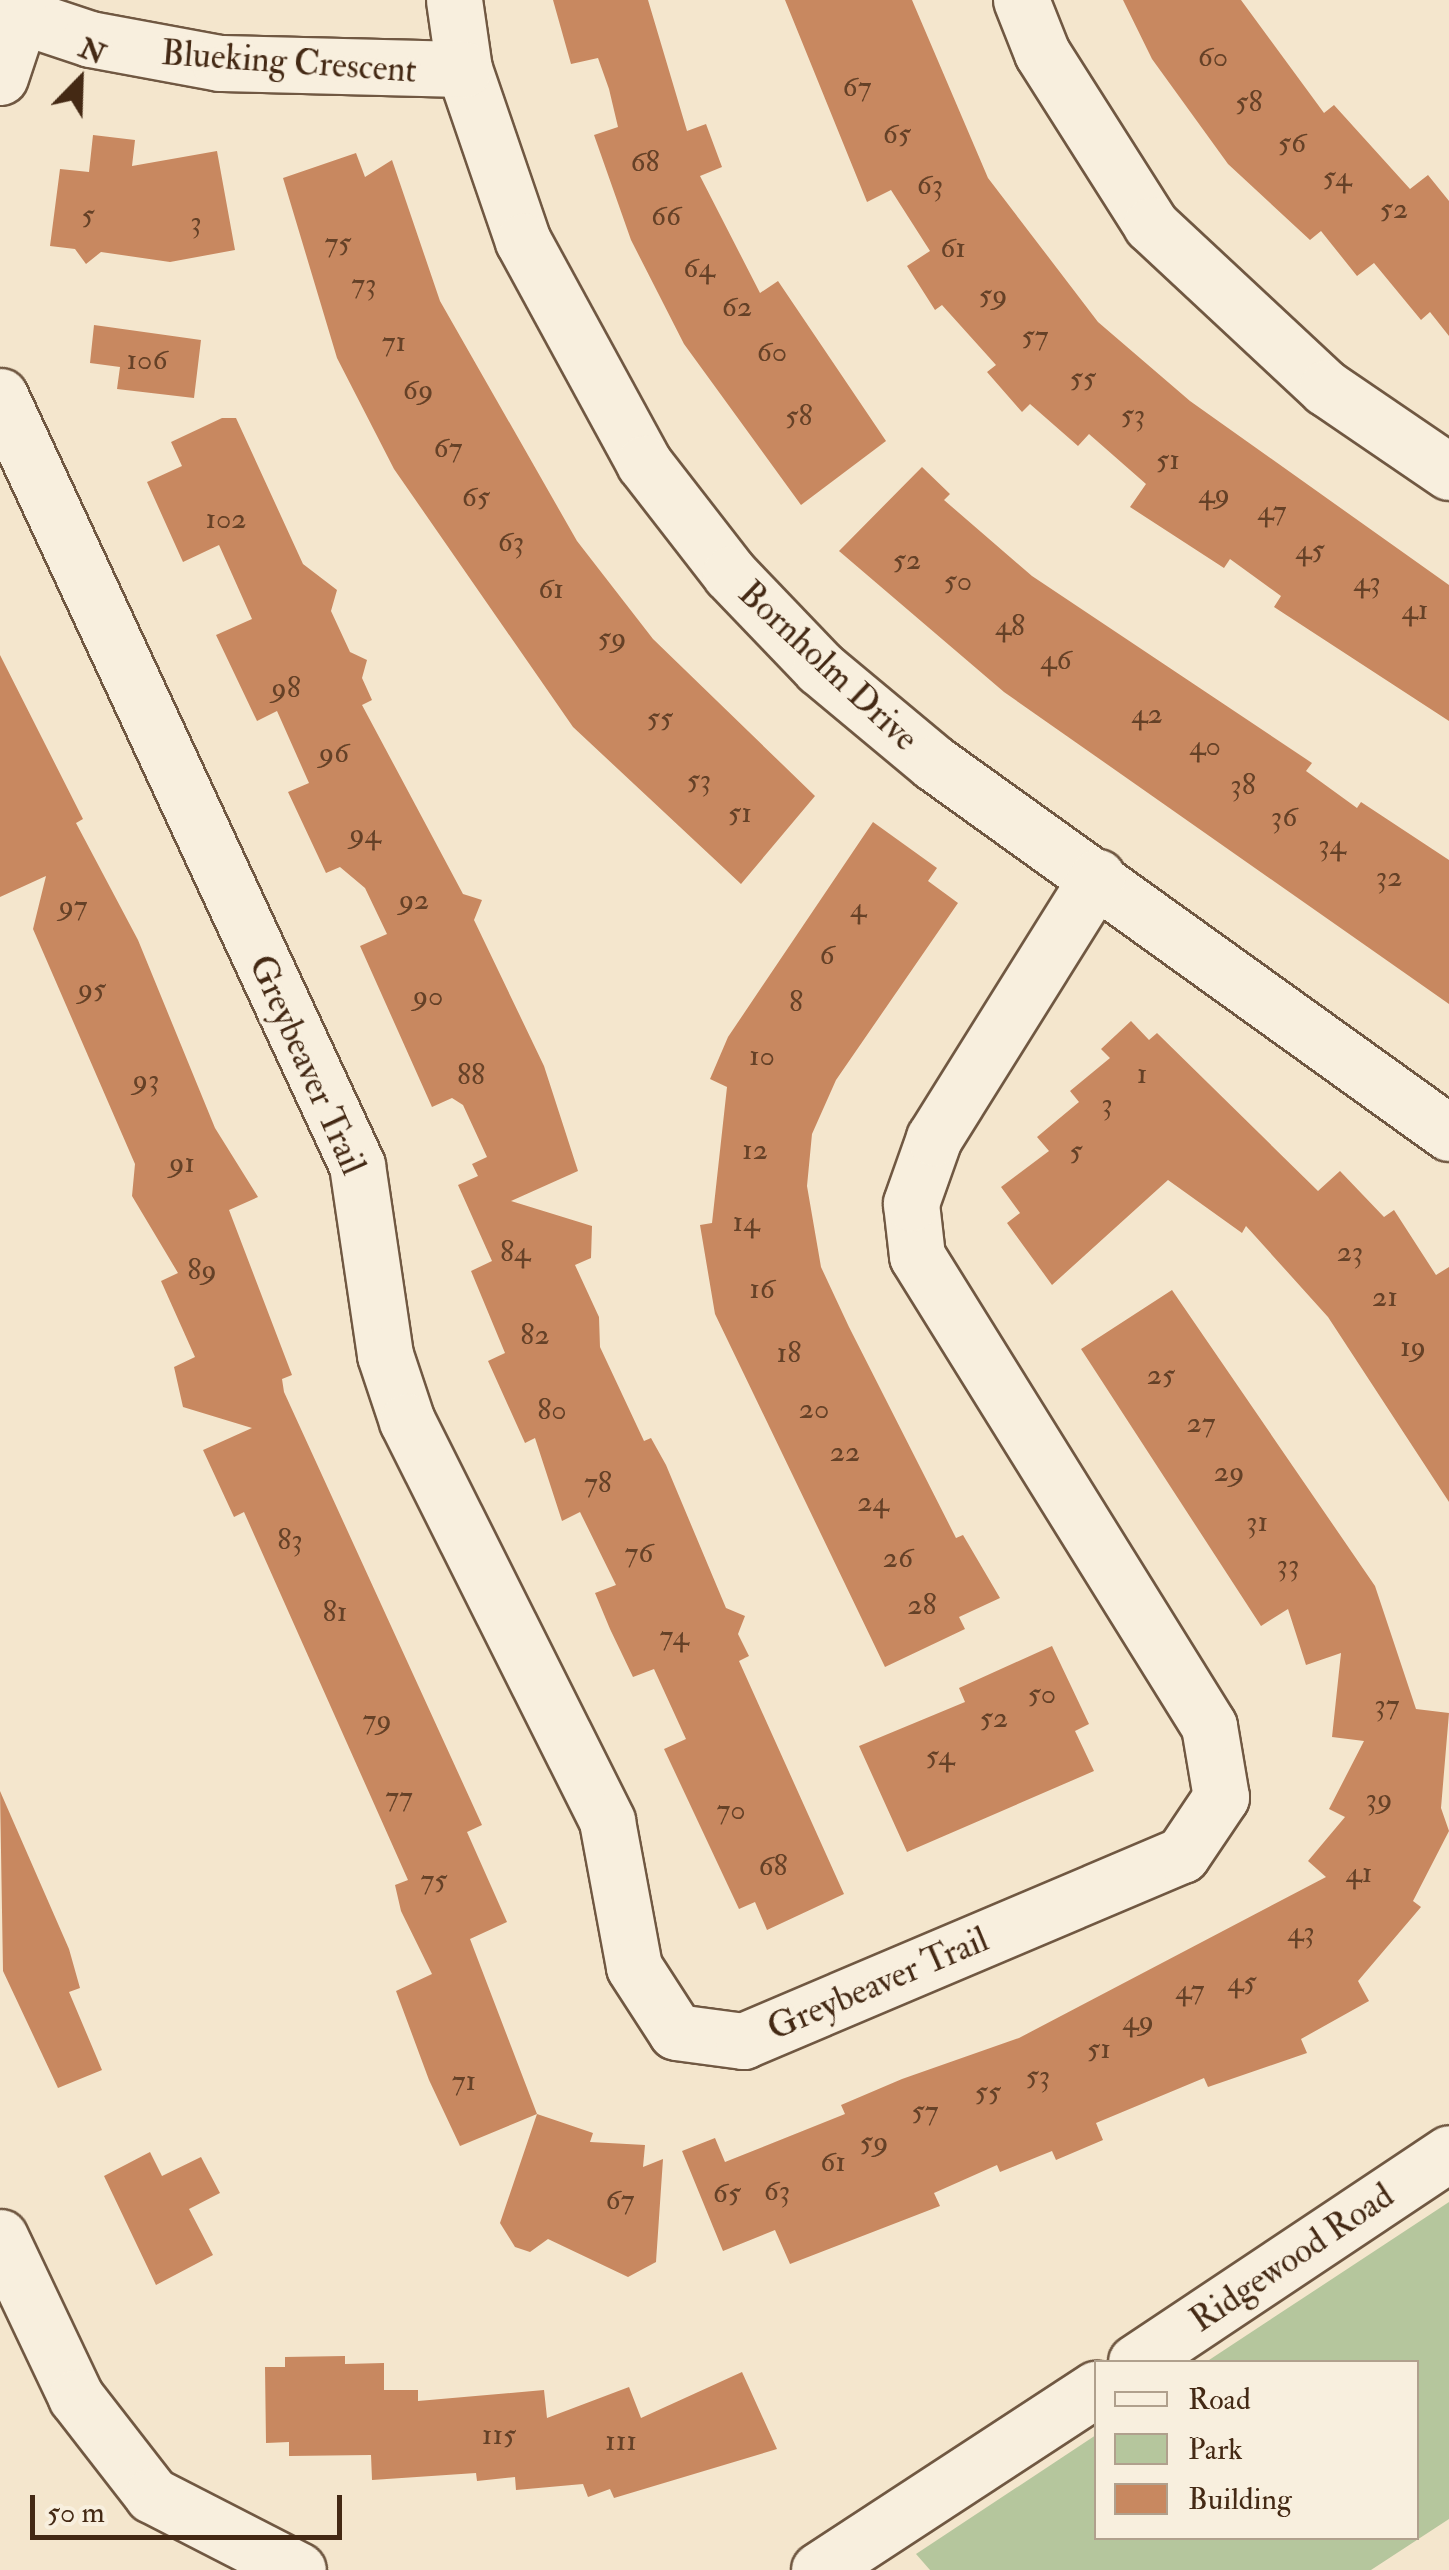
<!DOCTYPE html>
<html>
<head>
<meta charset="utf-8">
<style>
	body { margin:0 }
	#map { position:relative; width:1449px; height:2570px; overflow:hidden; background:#f4e6cd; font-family:"IM FELL Double Pica",serif }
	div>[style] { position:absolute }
	.green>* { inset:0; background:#b5c69d }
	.building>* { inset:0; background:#c88860 }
	.roads { filter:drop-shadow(2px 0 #705842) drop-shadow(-2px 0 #705842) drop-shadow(0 2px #705842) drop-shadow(0 -2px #705842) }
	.minor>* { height:55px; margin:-27.5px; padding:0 27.5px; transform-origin:27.5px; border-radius:27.5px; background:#f8efde }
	span { translate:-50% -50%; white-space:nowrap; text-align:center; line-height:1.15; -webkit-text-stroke:8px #f8efde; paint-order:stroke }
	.number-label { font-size:30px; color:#654127 }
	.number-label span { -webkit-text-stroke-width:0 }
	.street-label { font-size:35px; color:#442914 }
	.legend { position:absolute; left:1094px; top:2360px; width:325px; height:180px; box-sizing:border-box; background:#f8efde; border:2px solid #b0a08d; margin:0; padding:12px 18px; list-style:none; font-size:30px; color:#442914 }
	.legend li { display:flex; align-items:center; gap:20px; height:50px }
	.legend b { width:50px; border:2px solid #b0a08d }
	.north { position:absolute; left:30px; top:30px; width:100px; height:100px; -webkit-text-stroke:8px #f8efde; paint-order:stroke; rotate:23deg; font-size:28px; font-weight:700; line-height:40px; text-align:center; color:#442914 }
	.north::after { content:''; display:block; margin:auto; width:35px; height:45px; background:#442914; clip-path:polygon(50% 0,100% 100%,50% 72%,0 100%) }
	.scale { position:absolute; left:30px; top:2495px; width:312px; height:45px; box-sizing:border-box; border:5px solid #442914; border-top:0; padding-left:12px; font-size:30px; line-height:35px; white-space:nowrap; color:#442914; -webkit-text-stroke:8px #f8efde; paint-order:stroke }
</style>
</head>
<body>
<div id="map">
	<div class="green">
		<i style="clip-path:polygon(1449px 2202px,1449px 2519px,1371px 2570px,930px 2570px,916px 2554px,1096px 2435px,1096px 2538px,1416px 2538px,1416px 2362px,1206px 2362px)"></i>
	</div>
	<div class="building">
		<i style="clip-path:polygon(553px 0,648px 0,687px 131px,706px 124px,722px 167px,700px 176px,760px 293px,778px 281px,886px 441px,801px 505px,684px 344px,631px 240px,594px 135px,618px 127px,609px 89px,598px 58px,571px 64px)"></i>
		<i style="clip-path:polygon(785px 0,912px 0,988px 178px,1098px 322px,1190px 401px,1449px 585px,1449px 721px,1274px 607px,1281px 596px,1230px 559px,1224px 568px,1130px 507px,1146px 484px,1089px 434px,1078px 446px,1030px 404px,1022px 412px,987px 372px,996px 365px,942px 305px,935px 310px,907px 266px,930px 251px,891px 190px,867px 202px)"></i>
		<i style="clip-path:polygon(1123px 0,1241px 0,1324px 113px,1334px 105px,1410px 189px,1428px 175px,1449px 201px,1449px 336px,1430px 312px,1421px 320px,1374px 263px,1357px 276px,1321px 231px,1310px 240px,1228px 164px,1152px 59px)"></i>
		<i style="clip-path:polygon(93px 135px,135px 140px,132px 166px,217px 151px,235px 250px,170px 262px,101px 252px,86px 264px,75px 249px,50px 246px,60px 169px,89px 172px)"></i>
		<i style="clip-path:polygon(356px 153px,365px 177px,392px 160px,440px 301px,577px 541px,653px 639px,815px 796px,741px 884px,573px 727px,394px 469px,337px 358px,283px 178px)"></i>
		<i style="clip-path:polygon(94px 325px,201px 340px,194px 398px,117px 389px,120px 367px,90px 363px)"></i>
		<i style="clip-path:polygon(222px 418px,236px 418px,303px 564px,337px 590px,331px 611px,350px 652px,367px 660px,362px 678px,372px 700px,362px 705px,463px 894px,482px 900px,474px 920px,544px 1066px,578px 1171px,511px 1201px,592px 1226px,591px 1258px,575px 1265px,599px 1317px,600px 1347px,644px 1441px,651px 1438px,666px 1465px,726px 1608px,745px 1616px,738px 1634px,749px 1656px,739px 1661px,844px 1894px,767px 1930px,755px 1902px,739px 1909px,664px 1749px,686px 1739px,654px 1669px,633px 1677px,610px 1629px,595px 1593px,616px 1585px,580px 1512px,562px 1521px,535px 1438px,525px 1443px,488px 1361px,505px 1353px,471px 1271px,492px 1261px,458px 1185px,478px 1176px,472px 1164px,487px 1157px,463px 1105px,452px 1098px,432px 1107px,360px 946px,387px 934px,365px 888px,340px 867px,326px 873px,288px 792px,309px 783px,277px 711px,257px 721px,216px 635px,252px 619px,219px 545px,183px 562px,147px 482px,182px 466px,171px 442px)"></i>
		<i style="clip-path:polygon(922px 467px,950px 494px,944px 500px,1032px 576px,1312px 763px,1306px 771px,1357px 808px,1361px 802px,1449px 860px,1449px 1004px,1004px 692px,839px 551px)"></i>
		<i style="clip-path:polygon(0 655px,83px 819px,76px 823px,138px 940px,215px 1128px,258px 1197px,229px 1210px,292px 1375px,282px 1379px,284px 1392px,482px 1825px,467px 1832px,507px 1922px,470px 1939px,537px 2114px,593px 2133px,590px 2142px,645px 2145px,643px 2167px,663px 2159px,656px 2262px,628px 2277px,548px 2239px,530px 2252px,515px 2247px,500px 2223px,537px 2114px,460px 2146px,429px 2080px,396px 1991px,432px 1974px,401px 1911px,395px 1885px,408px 1880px,244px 1512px,234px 1517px,203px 1450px,252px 1428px,183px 1407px,174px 1367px,195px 1357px,161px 1281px,178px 1273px,132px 1196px,135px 1164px,33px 929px,46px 876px,0 897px)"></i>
		<i style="clip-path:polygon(873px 822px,937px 868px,928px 881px,958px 903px,836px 1080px,812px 1134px,807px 1186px,821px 1267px,849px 1327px,956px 1538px,963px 1535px,1000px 1598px,959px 1617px,965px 1629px,885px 1667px,715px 1314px,700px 1225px,712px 1223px,727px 1087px,710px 1079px,728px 1037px)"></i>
		<i style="clip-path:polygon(1131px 1021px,1149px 1040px,1157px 1033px,1318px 1191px,1340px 1171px,1384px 1217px,1394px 1210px,1436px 1275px,1449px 1267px,1449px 1502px,1328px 1317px,1246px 1226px,1242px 1233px,1168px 1180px,1052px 1285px,1007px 1223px,1020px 1213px,1001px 1187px,1049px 1151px,1037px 1137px,1079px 1102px,1070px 1091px,1110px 1058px,1101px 1049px)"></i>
		<i style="clip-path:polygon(1172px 1290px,1375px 1586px,1416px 1709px,1449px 1713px,1441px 1808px,1449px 1831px,1413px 1901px,1421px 1907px,1358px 1981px,1369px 2001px,1301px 2039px,1307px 2053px,1208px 2087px,1204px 2078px,1096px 2123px,1103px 2140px,1056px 2160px,1052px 2151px,1000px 2172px,997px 2165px,934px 2193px,940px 2206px,790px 2264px,775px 2230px,723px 2251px,682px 2151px,715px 2138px,725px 2162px,845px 2114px,841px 2105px,902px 2079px,1019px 2038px,1326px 1877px,1308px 1861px,1345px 1817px,1329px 1809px,1364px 1741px,1332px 1737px,1341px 1653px,1306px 1665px,1288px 1609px,1261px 1626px,1081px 1349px)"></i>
		<i style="clip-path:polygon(1052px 1646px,1089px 1724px,1075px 1731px,1094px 1771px,907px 1852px,859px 1746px,965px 1702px,959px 1688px)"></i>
		<i style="clip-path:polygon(0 1791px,69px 1949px,80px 1988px,69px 1992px,102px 2070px,58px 2088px,3px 1971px)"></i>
		<i style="clip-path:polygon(150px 2152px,162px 2176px,201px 2157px,220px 2193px,189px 2209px,213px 2255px,156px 2285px,104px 2176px)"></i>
		<i style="clip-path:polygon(345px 2356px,345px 2364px,384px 2363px,384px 2390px,418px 2390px,418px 2401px,544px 2390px,547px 2418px,629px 2387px,641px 2418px,742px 2372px,777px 2449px,614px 2498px,610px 2489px,588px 2497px,583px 2484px,516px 2490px,515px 2477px,477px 2481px,476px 2473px,372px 2480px,371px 2455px,289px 2456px,289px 2442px,266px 2443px,265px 2367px,285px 2367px,285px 2357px)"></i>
	</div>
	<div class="roads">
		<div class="minor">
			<i style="left:454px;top:0;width:70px;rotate:81.8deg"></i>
			<i style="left:464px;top:69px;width:182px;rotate:71.1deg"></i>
			<i style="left:523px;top:241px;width:253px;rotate:61.4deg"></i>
			<i style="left:644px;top:463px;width:140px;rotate:52.2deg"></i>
			<i style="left:730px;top:574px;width:130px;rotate:46.2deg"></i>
			<i style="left:820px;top:668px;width:148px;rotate:39.8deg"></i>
			<i style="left:934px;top:763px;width:634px;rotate:35.7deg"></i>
			<i style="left:1021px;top:0;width:57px;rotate:68.4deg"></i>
			<i style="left:1042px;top:53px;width:204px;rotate:57.6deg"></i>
			<i style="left:1151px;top:225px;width:239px;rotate:43deg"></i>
			<i style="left:1326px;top:388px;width:149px;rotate:34.3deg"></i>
			<i style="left:0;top:9px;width:95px;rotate:18.4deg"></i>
			<i style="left:90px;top:39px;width:132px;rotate:10.5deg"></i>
			<i style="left:220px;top:63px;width:244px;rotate:1.4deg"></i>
			<i style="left:0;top:77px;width:63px;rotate:-71.6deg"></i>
			<i style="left:0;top:396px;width:848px;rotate:65.1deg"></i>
			<i style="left:357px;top:1165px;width:192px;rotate:81.6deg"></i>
			<i style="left:385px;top:1355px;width:70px;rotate:71.6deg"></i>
			<i style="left:407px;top:1421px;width:447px;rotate:63.4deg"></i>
			<i style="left:607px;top:1821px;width:148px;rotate:79.5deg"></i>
			<i style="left:634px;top:1967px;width:77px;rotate:57.1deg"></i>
			<i style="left:676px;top:2032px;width:68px;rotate:7.7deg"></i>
			<i style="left:743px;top:2041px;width:477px;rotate:-23deg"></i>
			<i style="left:1182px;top:1855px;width:70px;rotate:-56.1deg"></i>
			<i style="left:1221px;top:1797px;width:72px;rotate:-99.6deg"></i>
			<i style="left:1209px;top:1726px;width:553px;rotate:-121.85deg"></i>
			<i style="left:917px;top:1256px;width:53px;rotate:-96.5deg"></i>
			<i style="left:911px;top:1203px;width:69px;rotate:-70.5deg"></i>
			<i style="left:934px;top:1138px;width:308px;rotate:-58deg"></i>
			<i style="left:0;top:2237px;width:177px;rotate:64.6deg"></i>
			<i style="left:76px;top:2397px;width:124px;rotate:52.2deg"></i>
			<i style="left:152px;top:2495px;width:164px;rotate:27.2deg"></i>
			<i style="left:1136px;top:2362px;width:376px;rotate:-33.7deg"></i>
			<i style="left:819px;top:2570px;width:331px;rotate:-33.2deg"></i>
		</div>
	</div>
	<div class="number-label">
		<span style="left:1213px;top:57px">60</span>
		<span style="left:857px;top:87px">67</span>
		<span style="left:1249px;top:102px">58</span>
		<span style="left:897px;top:134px">65</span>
		<span style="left:1292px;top:143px">56</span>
		<span style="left:645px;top:162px">68</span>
		<span style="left:1337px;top:177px">54</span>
		<span style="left:930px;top:185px">63</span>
		<span style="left:1394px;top:209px">52</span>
		<span style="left:88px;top:215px">5</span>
		<span style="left:666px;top:216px">66</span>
		<span style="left:196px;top:222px">3</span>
		<span style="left:338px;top:243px">75</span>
		<span style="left:953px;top:248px">61</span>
		<span style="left:699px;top:268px">64</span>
		<span style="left:364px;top:284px">73</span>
		<span style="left:993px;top:295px">59</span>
		<span style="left:737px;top:307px">62</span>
		<span style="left:1035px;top:336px">57</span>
		<span style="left:394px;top:342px">71</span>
		<span style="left:772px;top:352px">60</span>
		<span style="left:147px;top:360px">106</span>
		<span style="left:1083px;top:378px">55</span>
		<span style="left:418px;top:390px">69</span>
		<span style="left:1133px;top:415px">53</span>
		<span style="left:799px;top:416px">58</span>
		<span style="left:448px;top:448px">67</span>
		<span style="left:1168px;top:460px">51</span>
		<span style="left:1214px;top:494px">49</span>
		<span style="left:476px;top:497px">65</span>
		<span style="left:1272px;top:511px">47</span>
		<span style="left:226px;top:519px">102</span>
		<span style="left:511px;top:542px">63</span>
		<span style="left:1310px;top:550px">45</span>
		<span style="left:907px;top:560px">52</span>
		<span style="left:958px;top:581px">50</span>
		<span style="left:1367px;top:582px">43</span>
		<span style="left:551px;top:589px">61</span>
		<span style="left:1415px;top:610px">41</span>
		<span style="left:1010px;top:626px">48</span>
		<span style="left:612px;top:638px">59</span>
		<span style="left:1056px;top:660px">46</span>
		<span style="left:286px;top:688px">98</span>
		<span style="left:1147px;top:714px">42</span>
		<span style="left:660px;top:718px">55</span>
		<span style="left:1205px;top:746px">40</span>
		<span style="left:334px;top:753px">96</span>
		<span style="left:699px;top:780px">53</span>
		<span style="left:1243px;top:785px">38</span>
		<span style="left:740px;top:813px">51</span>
		<span style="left:1284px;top:817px">36</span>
		<span style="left:365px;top:834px">94</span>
		<span style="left:1332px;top:845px">34</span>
		<span style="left:1389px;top:877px">32</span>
		<span style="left:414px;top:900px">92</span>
		<span style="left:73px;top:906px">97</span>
		<span style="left:858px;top:908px">4</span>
		<span style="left:827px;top:955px">6</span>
		<span style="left:92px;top:989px">95</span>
		<span style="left:428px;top:996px">90</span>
		<span style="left:796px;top:1002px">8</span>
		<span style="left:762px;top:1056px">10</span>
		<span style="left:1142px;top:1074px">1</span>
		<span style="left:471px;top:1075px">88</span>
		<span style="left:146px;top:1080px">93</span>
		<span style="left:1107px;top:1104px">3</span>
		<span style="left:755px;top:1150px">12</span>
		<span style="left:1076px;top:1151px">5</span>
		<span style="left:182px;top:1163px">91</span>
		<span style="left:746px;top:1222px">14</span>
		<span style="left:515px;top:1252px">84</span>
		<span style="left:1350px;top:1252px">23</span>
		<span style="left:202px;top:1270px">89</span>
		<span style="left:762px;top:1289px">16</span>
		<span style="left:1385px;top:1297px">21</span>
		<span style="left:535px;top:1335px">82</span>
		<span style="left:1413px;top:1347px">19</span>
		<span style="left:789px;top:1353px">18</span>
		<span style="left:1161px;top:1375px">25</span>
		<span style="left:814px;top:1409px">20</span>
		<span style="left:552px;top:1410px">80</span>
		<span style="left:1201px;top:1423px">27</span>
		<span style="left:845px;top:1452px">22</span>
		<span style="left:1229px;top:1472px">29</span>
		<span style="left:598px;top:1483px">78</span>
		<span style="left:873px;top:1502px">24</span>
		<span style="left:1257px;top:1522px">31</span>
		<span style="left:290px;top:1540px">83</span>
		<span style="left:639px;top:1553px">76</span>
		<span style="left:898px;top:1558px">26</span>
		<span style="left:1288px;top:1565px">33</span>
		<span style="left:922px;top:1605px">28</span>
		<span style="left:335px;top:1612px">81</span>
		<span style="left:674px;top:1636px">74</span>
		<span style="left:1042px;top:1694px">50</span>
		<span style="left:1387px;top:1705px">37</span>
		<span style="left:994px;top:1718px">52</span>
		<span style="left:377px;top:1720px">79</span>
		<span style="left:940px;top:1756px">54</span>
		<span style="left:399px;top:1797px">77</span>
		<span style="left:1379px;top:1799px">39</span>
		<span style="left:731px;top:1810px">70</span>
		<span style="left:773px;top:1866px">68</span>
		<span style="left:1359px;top:1873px">41</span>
		<span style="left:434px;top:1880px">75</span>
		<span style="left:1301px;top:1932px">43</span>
		<span style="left:1242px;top:1982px">45</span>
		<span style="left:1190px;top:1990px">47</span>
		<span style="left:1138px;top:2021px">49</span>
		<span style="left:1099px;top:2049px">51</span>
		<span style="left:1038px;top:2076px">53</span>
		<span style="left:464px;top:2081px">71</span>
		<span style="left:988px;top:2092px">55</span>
		<span style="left:925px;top:2111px">57</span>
		<span style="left:874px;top:2142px">59</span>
		<span style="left:833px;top:2162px">61</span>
		<span style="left:777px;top:2191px">63</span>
		<span style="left:727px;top:2193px">65</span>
		<span style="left:620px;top:2200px">67</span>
		<span style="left:499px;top:2435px">115</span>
		<span style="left:621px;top:2441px">111</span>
	</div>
	<div class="street-label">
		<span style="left:289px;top:62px;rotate:4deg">Blueking Crescent</span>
		<span style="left:828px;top:666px;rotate:43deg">Bornholm Drive</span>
		<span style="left:307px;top:1065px;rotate:66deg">Greybeaver Trail</span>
		<span style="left:878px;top:1984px;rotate:-23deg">Greybeaver Trail</span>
		<span style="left:1292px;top:2258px;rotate:-34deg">Ridgewood Road</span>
	</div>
	<ul class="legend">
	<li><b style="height:12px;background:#f8efde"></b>Road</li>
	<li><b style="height:28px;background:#b5c69d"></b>Park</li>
	<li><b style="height:28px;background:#c88860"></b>Building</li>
	</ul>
	<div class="north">N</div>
	<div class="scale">50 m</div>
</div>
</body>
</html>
